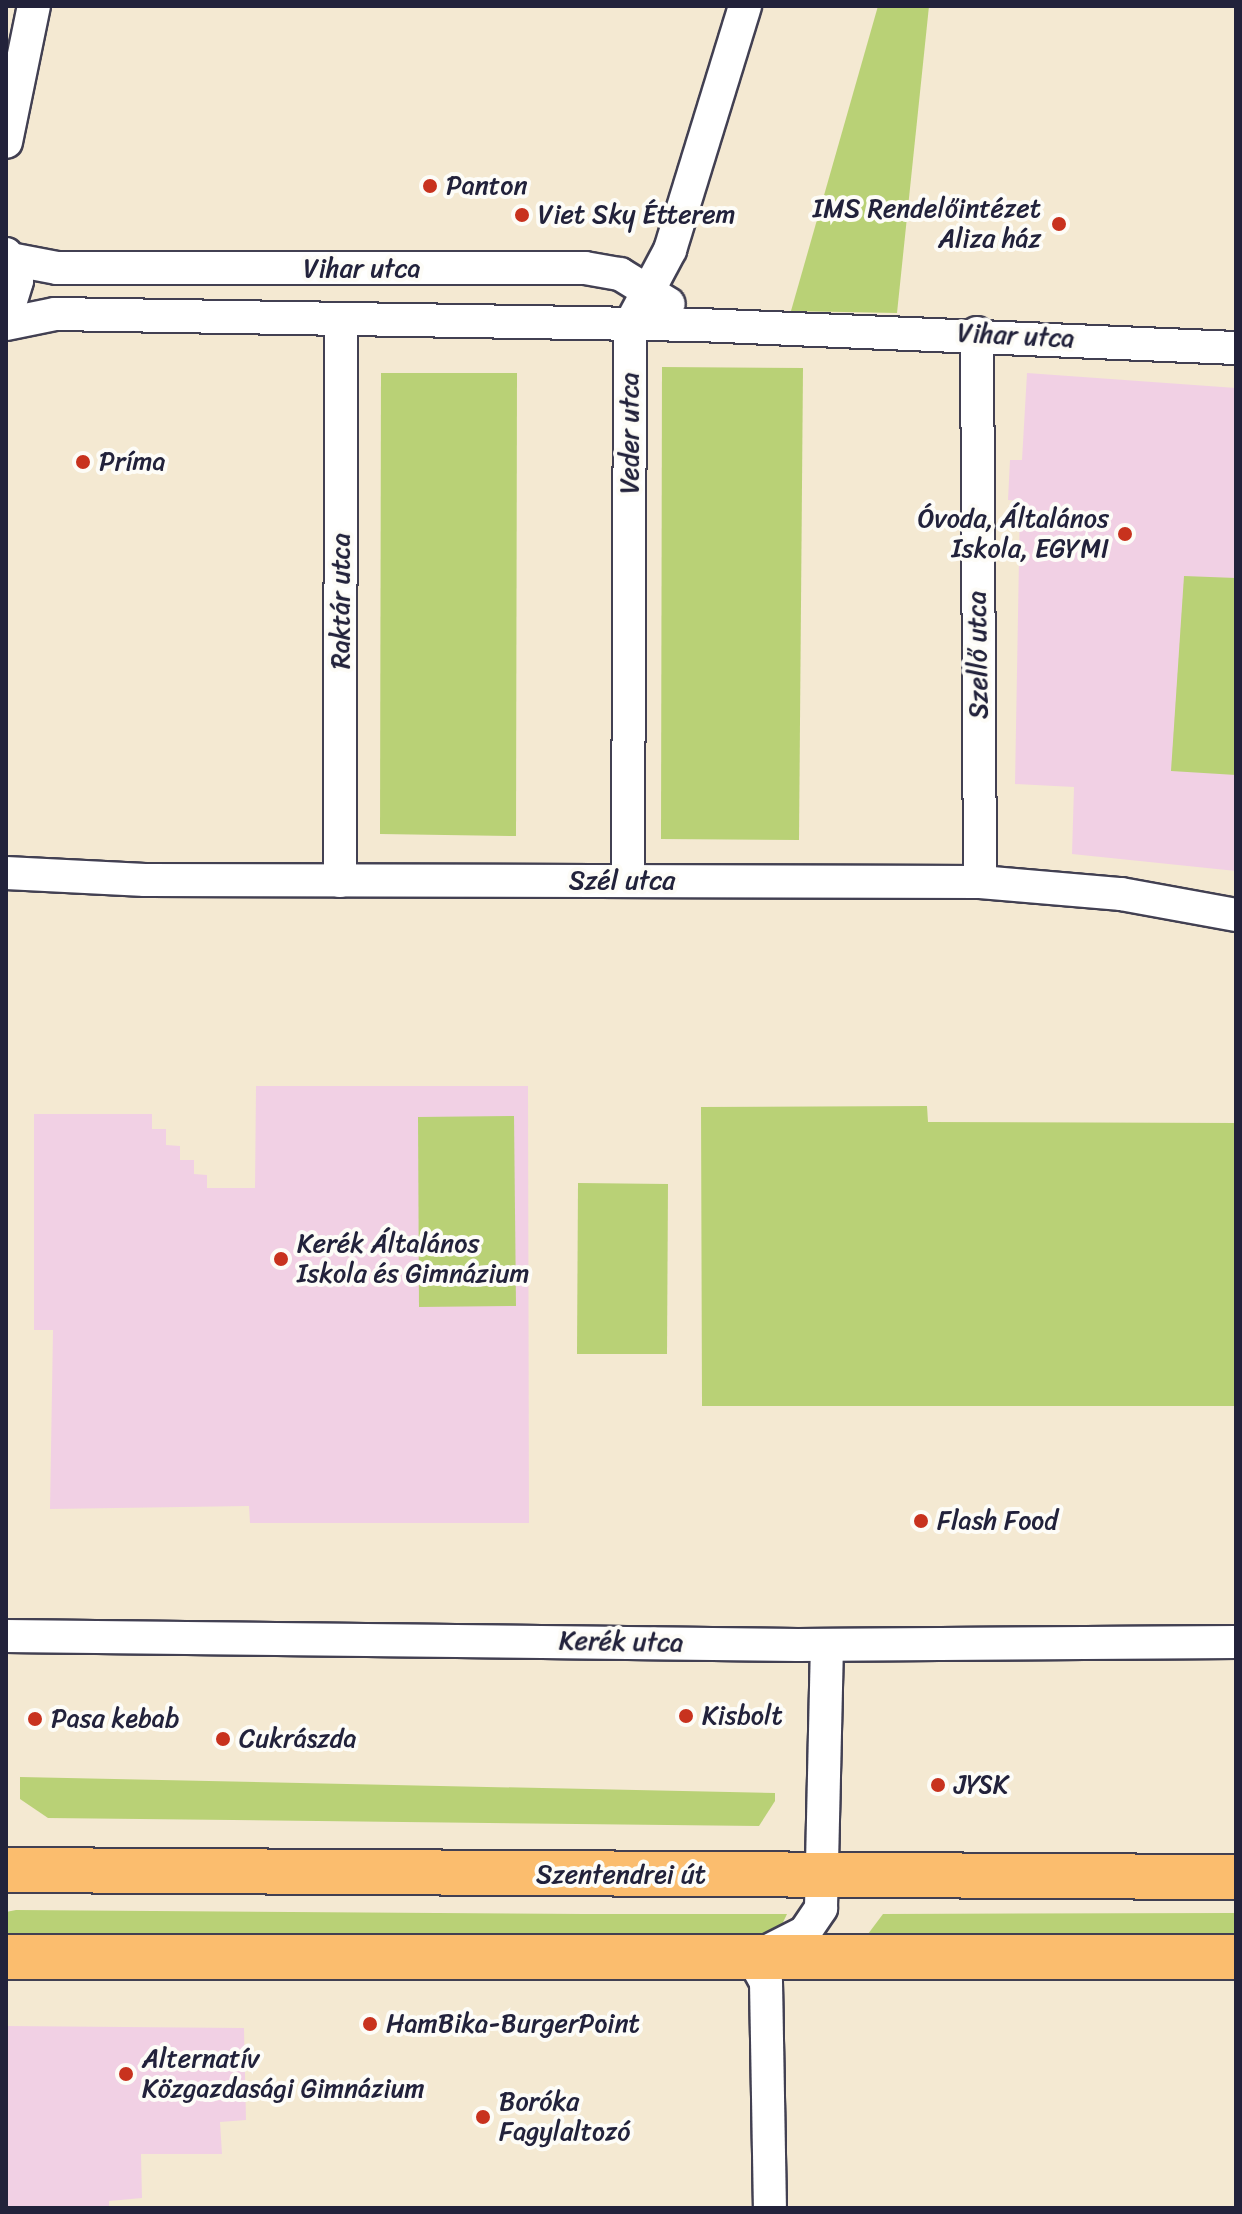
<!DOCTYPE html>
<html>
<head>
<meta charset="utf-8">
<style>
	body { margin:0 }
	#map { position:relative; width:1242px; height:2214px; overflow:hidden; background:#f4e9d2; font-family:Sriracha,sans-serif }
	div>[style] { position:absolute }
	.built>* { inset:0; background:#f1d0e4 }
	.green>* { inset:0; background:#b9d176 }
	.roads { filter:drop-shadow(2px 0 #424052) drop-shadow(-2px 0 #424052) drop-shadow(0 2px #424052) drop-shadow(0 -2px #424052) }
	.street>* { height:32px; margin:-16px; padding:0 16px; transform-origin:16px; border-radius:16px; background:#fff }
	.primary>* { height:44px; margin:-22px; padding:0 22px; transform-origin:22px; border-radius:22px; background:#fbbd6e }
	.dots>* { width:22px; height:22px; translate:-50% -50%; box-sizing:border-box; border:4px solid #fdfcf7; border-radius:50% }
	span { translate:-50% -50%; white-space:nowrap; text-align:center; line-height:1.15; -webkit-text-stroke:8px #fdfcf7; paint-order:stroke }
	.poi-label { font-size:26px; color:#22223b }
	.left { translate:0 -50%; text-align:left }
	.right { translate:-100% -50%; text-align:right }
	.street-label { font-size:26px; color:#22223b }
	.frame { position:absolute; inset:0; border:8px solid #22223b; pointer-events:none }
</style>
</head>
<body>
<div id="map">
	<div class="built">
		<i style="clip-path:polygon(1027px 373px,1236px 388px,1236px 871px,1072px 854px,1074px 787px,1015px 784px,1020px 501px,1008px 500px,1010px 460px,1022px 460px)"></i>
		<i style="clip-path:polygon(256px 1086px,528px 1086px,529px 1523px,250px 1523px,249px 1506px,50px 1509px,53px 1330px,34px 1330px,34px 1114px,152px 1114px,152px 1129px,166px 1129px,166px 1145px,180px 1146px,180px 1160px,194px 1160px,194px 1174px,207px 1175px,207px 1188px,255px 1188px)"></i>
		<i style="clip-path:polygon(6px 2026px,244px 2028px,246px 2120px,220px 2122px,222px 2154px,141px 2154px,142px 2198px,109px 2201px,109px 2208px,7px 2208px)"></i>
	</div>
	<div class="green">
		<i style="clip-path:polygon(878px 6px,929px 6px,897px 313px,791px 311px)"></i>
		<i style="clip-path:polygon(662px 367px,803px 368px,799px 840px,661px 839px)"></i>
		<i style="clip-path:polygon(381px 373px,517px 373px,516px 836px,380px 834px)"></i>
		<i style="clip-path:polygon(1184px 576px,1236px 578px,1236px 775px,1171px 771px)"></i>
		<i style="clip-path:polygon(927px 1106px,928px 1122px,1236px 1123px,1236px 1406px,702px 1406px,701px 1107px)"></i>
		<i style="clip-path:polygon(514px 1116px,516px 1306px,419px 1307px,418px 1117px)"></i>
		<i style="clip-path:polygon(578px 1183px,668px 1184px,667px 1354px,577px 1354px)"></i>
		<i style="clip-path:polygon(20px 1777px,775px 1793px,775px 1801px,759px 1826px,48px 1818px,20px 1799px)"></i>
		<i style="clip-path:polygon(16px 1910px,584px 1914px,787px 1914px,776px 1937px,7px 1933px,6px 1912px)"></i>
		<i style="clip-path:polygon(1236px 1913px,1236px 1938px,865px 1938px,883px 1914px)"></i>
	</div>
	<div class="roads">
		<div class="street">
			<i style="left:6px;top:142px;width:139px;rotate:-78.4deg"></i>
			<i style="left:6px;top:254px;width:29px;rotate:68deg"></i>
			<i style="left:17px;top:281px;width:37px;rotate:107deg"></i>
			<i style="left:10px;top:259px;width:48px;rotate:10.8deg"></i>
			<i style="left:57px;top:268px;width:528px"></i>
			<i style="left:585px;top:268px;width:36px;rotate:10deg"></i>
			<i style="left:620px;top:274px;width:57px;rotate:31.5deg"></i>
			<i style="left:6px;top:324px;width:50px;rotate:-11.5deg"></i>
			<i style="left:55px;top:314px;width:645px;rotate:0.98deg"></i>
			<i style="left:700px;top:325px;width:536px;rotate:2.46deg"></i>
			<i style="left:977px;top:333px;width:549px;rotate:89.69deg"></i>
			<i style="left:6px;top:873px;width:139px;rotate:2.9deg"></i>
			<i style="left:145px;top:880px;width:835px;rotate:0.14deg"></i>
			<i style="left:980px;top:882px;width:142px;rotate:4.9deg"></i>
			<i style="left:1121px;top:894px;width:117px;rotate:10.3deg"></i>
			<i style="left:340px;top:881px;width:561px;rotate:-89.9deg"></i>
			<i style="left:628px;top:881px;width:556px;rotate:-89.79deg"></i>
			<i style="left:630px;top:325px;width:85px;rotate:-61.9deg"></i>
			<i style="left:670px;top:250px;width:255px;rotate:-72.9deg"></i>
			<i style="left:6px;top:1636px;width:792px;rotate:0.65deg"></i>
			<i style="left:798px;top:1645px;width:438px;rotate:-0.4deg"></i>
			<i style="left:762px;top:1954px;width:48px;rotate:-27.1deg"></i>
			<i style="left:805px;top:1932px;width:29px;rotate:-56deg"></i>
			<i style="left:821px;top:1908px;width:263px;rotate:-88.7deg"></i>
			<i style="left:740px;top:1958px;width:19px;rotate:25deg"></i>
			<i style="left:757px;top:1966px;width:18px;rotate:61deg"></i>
			<i style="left:766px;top:1982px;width:226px;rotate:89deg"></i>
		</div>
		<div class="primary">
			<i style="left:6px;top:1870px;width:1230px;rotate:0.33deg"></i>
			<i style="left:6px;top:1957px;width:1230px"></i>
		</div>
	</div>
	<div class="dots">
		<i style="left:430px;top:186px;background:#c8321e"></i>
		<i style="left:522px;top:215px;background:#c8321e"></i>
		<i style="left:1059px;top:224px;background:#c8321e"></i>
		<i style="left:83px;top:462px;background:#c8321e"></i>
		<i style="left:1125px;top:534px;background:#c8321e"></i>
		<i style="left:281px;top:1259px;background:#c8321e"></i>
		<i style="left:921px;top:1521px;background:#c8321e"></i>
		<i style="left:686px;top:1716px;background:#c8321e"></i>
		<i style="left:35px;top:1719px;background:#c8321e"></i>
		<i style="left:223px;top:1739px;background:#c8321e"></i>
		<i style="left:938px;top:1785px;background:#c8321e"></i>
		<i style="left:370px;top:2024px;background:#c8321e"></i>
		<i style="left:126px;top:2074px;background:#c8321e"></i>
		<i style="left:483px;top:2117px;background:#c8321e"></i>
	</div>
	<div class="poi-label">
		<span class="left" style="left:446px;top:186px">Panton</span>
		<span class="right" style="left:1041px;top:224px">IMS Rendelőintézet<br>Aliza ház</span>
		<span class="left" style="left:538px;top:215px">Viet Sky Étterem</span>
		<span class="left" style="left:99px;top:462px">Príma</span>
		<span class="right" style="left:1109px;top:534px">Óvoda, Általános<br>Iskola, EGYMI</span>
		<span class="left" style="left:297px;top:1259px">Kerék Általános<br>Iskola és Gimnázium</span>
		<span class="left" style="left:937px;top:1521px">Flash Food</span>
		<span class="left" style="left:702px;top:1716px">Kisbolt</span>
		<span class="left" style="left:51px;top:1719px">Pasa kebab</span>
		<span class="left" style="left:239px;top:1739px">Cukrászda</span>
		<span class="left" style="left:954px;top:1785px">JYSK</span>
		<span class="left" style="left:386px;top:2024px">HamBika-BurgerPoint</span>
		<span class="left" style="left:142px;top:2074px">Alternatív<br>Közgazdasági Gimnázium</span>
		<span class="left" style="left:499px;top:2117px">Boróka<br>Fagylaltozó</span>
	</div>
	<div class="street-label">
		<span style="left:362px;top:269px">Vihar utca</span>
		<span style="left:1016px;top:336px;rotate:3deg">Vihar utca</span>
		<span style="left:630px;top:433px;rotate:-90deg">Veder utca</span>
		<span style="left:341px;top:601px;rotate:-90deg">Raktár utca</span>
		<span style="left:978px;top:655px;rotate:-91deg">Szellő utca</span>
		<span style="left:622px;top:881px">Szél utca</span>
		<span style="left:621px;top:1642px;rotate:1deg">Kerék utca</span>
		<span style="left:621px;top:1875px">Szentendrei út</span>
	</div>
	<div class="frame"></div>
</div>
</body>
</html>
